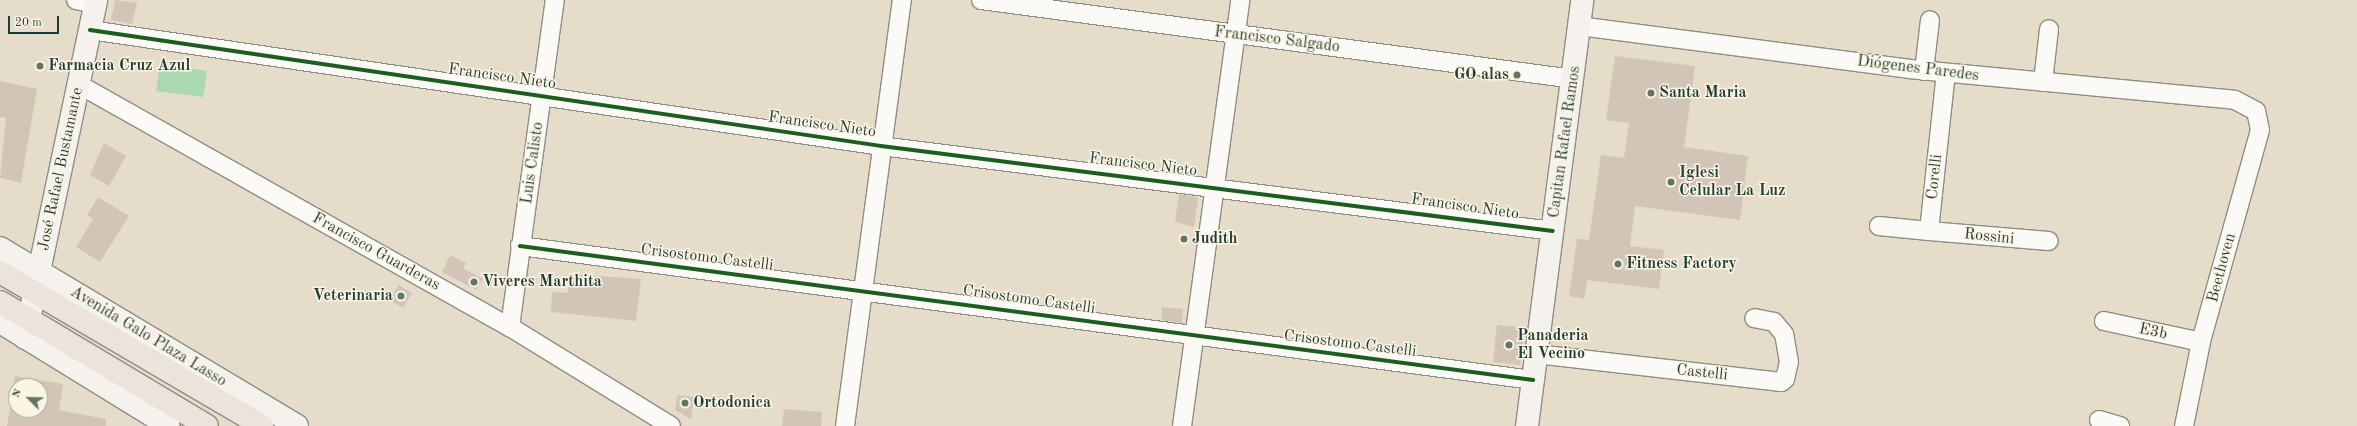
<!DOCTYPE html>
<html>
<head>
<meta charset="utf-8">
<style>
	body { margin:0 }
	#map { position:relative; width:2357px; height:426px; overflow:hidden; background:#e5dcca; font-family:"Old Standard TT",serif }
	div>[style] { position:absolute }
	.green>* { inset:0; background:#aad8b0 }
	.building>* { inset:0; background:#d2c5b8 }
	.roads { filter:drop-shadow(1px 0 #8d8e83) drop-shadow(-1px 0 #8d8e83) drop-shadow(0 1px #8d8e83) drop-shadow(0 -1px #8d8e83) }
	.street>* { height:18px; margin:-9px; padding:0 9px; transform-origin:9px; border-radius:9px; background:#fbfaf7 }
	.secondary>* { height:22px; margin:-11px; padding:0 11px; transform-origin:11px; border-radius:11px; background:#f5f1ec }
	.primary>* { height:22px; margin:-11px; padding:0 11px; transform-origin:11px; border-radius:11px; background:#ece4db }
	.cycleway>* { height:4px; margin:-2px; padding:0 2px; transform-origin:2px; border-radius:2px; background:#1b5e20 }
	.dots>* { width:11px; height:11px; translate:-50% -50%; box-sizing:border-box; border:2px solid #fcf5e5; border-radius:50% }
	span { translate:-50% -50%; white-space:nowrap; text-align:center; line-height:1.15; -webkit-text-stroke:3px #fcf5e5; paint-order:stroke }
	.street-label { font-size:16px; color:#1f3d34 }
	.poi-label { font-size:16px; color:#1f3d34; font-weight:700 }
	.left { translate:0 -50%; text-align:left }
	.right { translate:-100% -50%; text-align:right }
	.north { position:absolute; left:8px; top:378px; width:40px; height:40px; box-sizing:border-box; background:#fcf5e5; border:1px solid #a4ab9e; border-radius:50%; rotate:293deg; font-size:11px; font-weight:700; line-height:16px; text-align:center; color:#1f3d34 }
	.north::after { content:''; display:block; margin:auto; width:14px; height:18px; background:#647568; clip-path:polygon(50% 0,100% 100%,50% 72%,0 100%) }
	.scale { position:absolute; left:8px; top:16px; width:51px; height:18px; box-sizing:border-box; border:2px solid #1f3d34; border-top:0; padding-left:5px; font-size:12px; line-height:14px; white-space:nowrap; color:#1f3d34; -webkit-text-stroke:3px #fcf5e5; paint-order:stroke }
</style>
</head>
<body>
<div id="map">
	<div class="green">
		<i style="clip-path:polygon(160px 64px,207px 71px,203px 97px,156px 91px)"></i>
	</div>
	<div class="building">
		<i style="clip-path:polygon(115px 0,137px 3px,132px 24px,111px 20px)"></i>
		<i style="clip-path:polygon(1615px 56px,1695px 66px,1684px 147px,1748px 156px,1740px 220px,1635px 206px,1630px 246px,1664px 250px,1659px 289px,1587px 280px,1584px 299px,1569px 296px,1577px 239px,1589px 240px,1601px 155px,1624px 158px,1629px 123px,1606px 120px)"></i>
		<i style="clip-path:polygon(0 81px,37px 89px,21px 183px,0 178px,6px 118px,0 117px)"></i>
		<i style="clip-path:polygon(104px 143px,126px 156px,109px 186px,90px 175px)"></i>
		<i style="clip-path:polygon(1179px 194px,1198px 197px,1194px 227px,1175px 222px)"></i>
		<i style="clip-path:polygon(98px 197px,129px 216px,100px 262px,76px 247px,93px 219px,87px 215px)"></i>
		<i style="clip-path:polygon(450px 255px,466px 263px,463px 268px,483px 279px,476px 290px,442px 272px)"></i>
		<i style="clip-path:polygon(570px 274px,641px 279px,636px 321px,551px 312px,552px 292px,568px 293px)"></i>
		<i style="clip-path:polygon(399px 285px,412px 293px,403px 308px,390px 300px)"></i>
		<i style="clip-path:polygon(1162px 307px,1183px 309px,1182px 323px,1162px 320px)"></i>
		<i style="clip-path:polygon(1497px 325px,1526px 327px,1520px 365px,1493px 362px)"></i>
		<i style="clip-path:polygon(evenodd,15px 376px,63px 384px,59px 410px,106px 419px,106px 426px,7px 426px,15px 376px,16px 386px,40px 386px,40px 410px,16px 410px,16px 386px)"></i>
		<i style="clip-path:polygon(677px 395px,694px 397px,691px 419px,675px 410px)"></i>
		<i style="clip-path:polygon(784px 409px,822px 412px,821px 426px,782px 426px)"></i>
	</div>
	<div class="roads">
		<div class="street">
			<i style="left:76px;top:0;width:19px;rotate:12deg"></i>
			<i style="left:981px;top:0;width:598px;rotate:7.59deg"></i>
			<i style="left:1579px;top:26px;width:333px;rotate:7.4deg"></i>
			<i style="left:1909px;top:69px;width:327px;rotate:5.4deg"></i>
			<i style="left:2235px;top:100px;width:24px;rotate:28deg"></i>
			<i style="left:2256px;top:111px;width:19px;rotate:78deg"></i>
			<i style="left:2260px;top:130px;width:220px;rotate:105.6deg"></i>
			<i style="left:2201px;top:342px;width:86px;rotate:101.4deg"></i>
			<i style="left:90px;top:30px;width:799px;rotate:8.34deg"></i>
			<i style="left:881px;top:146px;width:677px;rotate:7.21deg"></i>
			<i style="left:1924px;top:71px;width:51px;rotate:-83.3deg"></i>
			<i style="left:2043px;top:82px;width:53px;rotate:-83.5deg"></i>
			<i style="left:78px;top:84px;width:496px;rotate:29.4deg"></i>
			<i style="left:510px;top:327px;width:189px;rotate:31.6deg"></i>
			<i style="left:1879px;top:226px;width:50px;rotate:5.7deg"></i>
			<i style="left:1929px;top:231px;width:159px;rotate:-83.9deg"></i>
			<i style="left:1929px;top:231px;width:120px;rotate:4.8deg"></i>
			<i style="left:520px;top:246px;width:1022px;rotate:7.54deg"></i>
			<i style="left:2104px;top:321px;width:99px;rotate:12.2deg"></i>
			<i style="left:510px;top:327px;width:330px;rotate:-82.2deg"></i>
			<i style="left:1536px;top:354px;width:247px;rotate:6.5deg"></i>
			<i style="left:1781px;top:382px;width:5px;rotate:-37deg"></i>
			<i style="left:1785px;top:379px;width:17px;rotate:-77deg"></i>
			<i style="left:1789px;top:362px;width:28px;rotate:-100deg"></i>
			<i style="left:1784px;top:334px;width:16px;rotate:-130deg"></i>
			<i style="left:1774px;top:322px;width:20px;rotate:-169deg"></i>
			<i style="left:2099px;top:420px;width:22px;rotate:16deg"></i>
			<i style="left:845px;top:426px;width:430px;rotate:-82.4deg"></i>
			<i style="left:1182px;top:426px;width:430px;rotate:-82.2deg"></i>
		</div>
		<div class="secondary">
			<i style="left:0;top:248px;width:346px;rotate:30.9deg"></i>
			<i style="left:0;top:322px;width:198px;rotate:31.6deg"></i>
			<i style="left:25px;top:338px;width:345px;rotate:-78.1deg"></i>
			<i style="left:1527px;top:426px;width:430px;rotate:-82.6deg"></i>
		</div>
		<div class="primary">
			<i style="left:0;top:272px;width:304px;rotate:30.4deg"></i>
			<i style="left:0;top:302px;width:241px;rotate:30.9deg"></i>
		</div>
	</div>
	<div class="cycleway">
		<i style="left:90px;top:30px;width:799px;rotate:8.34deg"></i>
		<i style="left:881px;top:146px;width:677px;rotate:7.21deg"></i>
		<i style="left:520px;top:246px;width:1022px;rotate:7.54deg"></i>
	</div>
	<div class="dots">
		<i style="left:40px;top:66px;background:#647568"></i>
		<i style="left:1517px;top:75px;background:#647568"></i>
		<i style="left:1651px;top:93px;background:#647568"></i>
		<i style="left:1671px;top:182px;background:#647568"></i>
		<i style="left:1184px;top:239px;background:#647568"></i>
		<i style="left:1618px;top:264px;background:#647568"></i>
		<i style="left:474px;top:282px;background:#647568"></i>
		<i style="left:401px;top:296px;background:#647568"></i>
		<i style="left:1509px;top:345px;background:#647568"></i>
		<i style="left:685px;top:403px;background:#647568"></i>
	</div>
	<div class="street-label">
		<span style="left:1277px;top:40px;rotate:7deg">Francisco Salgado</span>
		<span style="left:1918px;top:69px;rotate:7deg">Diógenes Paredes</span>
		<span style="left:502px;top:77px;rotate:8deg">Francisco Nieto</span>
		<span style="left:822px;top:125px;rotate:8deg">Francisco Nieto</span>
		<span style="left:1565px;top:142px;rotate:-82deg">Capitan Rafael Ramos</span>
		<span style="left:533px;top:163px;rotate:-82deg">Luis Calisto</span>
		<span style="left:1143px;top:165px;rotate:7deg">Francisco Nieto</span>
		<span style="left:61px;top:169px;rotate:-78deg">José Rafael Bustamante</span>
		<span style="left:1935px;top:177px;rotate:-84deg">Corelli</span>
		<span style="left:1465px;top:207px;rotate:8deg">Francisco Nieto</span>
		<span style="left:1989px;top:237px;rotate:6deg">Rossini</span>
		<span style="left:376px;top:252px;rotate:29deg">Francisco Guarderas</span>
		<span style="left:707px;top:258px;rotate:7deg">Crisostomo Castelli</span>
		<span style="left:2222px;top:268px;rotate:-75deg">Beethoven</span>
		<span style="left:1029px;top:300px;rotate:8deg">Crisostomo Castelli</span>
		<span style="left:2153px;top:332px;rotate:12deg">E3b</span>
		<span style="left:148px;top:337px;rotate:31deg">Avenida Galo Plaza Lasso</span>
		<span style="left:1350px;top:344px;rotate:7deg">Crisostomo Castelli</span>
		<span style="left:1702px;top:373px;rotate:6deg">Castelli</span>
	</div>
	<div class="poi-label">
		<span class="left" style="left:48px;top:66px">Farmacia Cruz Azul</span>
		<span class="right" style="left:1509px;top:75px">GO alas</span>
		<span class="left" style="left:1659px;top:93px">Santa Maria</span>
		<span class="left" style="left:1679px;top:182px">Iglesi<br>Celular La Luz</span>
		<span class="left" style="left:1192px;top:239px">Judith</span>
		<span class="left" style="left:1626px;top:264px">Fitness Factory</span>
		<span class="left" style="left:482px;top:282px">Viveres Marthita</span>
		<span class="right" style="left:393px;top:296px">Veterinaria</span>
		<span class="left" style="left:1517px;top:345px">Panaderia<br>El Vecino</span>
		<span class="left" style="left:693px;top:403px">Ortodonica</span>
	</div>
	<div class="north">N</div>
	<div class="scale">20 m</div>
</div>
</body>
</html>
